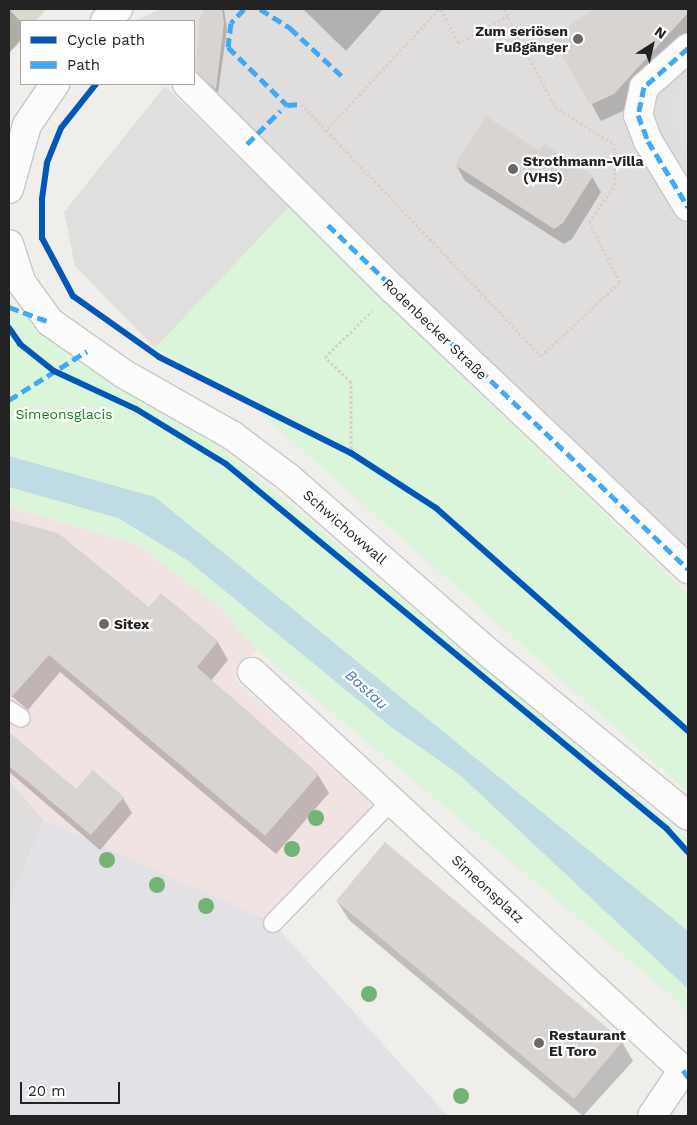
<!DOCTYPE html>
<html>
<head>
<meta charset="utf-8">
<style>
	body { margin:0 }
	#map { position:relative; width:697px; height:1125px; overflow:hidden; background:#f0eeeb; font-family:"Work Sans",sans-serif }
	div>[style] { position:absolute }
	.residential>* { inset:0; background:#dfdedc }
	.commercial>* { inset:0; background:#f1e3e1 }
	.construction>* { inset:0; background:#d9d9cd }
	.park>* { inset:0; background:#daf5da }
	.parking>* { inset:0; background:#e0dfde }
	.plaza>* { inset:0; background:#e2e1e5 }
	.water>* { inset:0; background:#bfdbe3 }
	.shadow>* { inset:0; background:#0003 }
	.building>* { inset:0; background:#d7d4d2 }
	.path>* { height:3px; margin-top:-1.5px; transform-origin:0; background:repeating-linear-gradient(90deg,#dccecd 0 2.5px,transparent 0 5px) }
	.roads { filter:drop-shadow(1px 0 #c9c8c7) drop-shadow(-1px 0 #c9c8c7) drop-shadow(0 1px #c9c8c7) drop-shadow(0 -1px #c9c8c7) }
	.service>* { height:18px; margin:-9px; padding:0 9px; transform-origin:9px; border-radius:9px; background:#fdfcfc }
	.minor>* { height:28px; margin:-14px; padding:0 14px; transform-origin:14px; border-radius:14px; background:#fdfcfc }
	.quiet>* { height:5px; margin-top:-2.5px; transform-origin:0; background:repeating-linear-gradient(90deg,#3fa9f5 0 10px,transparent 0 15px) }
	.cycleway>* { height:6px; margin:-3px; padding:0 3px; transform-origin:3px; border-radius:3px; background:#0057b8 }
	.trees>* { width:16px; height:16px; margin:-8px; border-radius:50%; background:#73b476 }
	.dots>* { width:14px; height:14px; translate:-50% -50%; box-sizing:border-box; border:2px solid #fff; border-radius:50% }
	span { translate:-50% -50%; white-space:nowrap; text-align:center; line-height:1.15; -webkit-text-stroke:4.5px #fff; paint-order:stroke }
	.poi-label { font-size:14px; color:#222; font-weight:700 }
	.right { translate:-100% -50%; text-align:right }
	.left { translate:0 -50%; text-align:left }
	.street-label { font-size:14px; color:#222 }
	.park-label { font-size:14px; color:#0c8416 }
	.water-label { font-size:15px; color:#4a7aab; font-style:italic }
	.frame { position:absolute; inset:0; border:10px solid #222; pointer-events:none }
	.legend { position:absolute; left:20px; top:20px; width:175px; height:65px; box-sizing:border-box; background:#fff; border:1px solid #a7a7a7; margin:0; padding:6px 9px; list-style:none; font-size:15px; color:#222 }
	.legend li { display:flex; align-items:center; gap:10px; height:25px }
	.legend b { width:25px; border:1px solid #a7a7a7 }
	.north { position:absolute; left:627px; top:20px; width:50px; height:50px; -webkit-text-stroke:4px #fff; paint-order:stroke; rotate:35deg; font-size:14px; font-weight:700; line-height:20px; text-align:center; color:#222 }
	.north::after { content:''; display:block; margin:auto; width:18px; height:22px; background:#222; clip-path:polygon(50% 0,100% 100%,50% 72%,0 100%) }
	.scale { position:absolute; left:20px; top:1082px; width:100px; height:22px; box-sizing:border-box; border:2px solid #222; border-top:0; padding-left:6px; font-size:15px; line-height:18px; white-space:nowrap; color:#222; -webkit-text-stroke:4px #fff; paint-order:stroke }
</style>
</head>
<body>
<div id="map">
	<div class="residential">
		<i style="clip-path:polygon(161px 9px,688px 9px,688px 558px,336px 212px,194px 80px,194px 21px,134px 21px)"></i>
		<i style="clip-path:polygon(9px 780px,44px 820px,9px 903px)"></i>
	</div>
	<div class="commercial">
		<i style="clip-path:polygon(9px 507px,139px 545px,220px 608px,256px 649px,234px 679px,378px 809px,268px 921px,44px 820px,9px 780px)"></i>
	</div>
	<div class="construction">
		<i style="clip-path:polygon(9px 9px,46px 9px,36px 21px,21px 21px,21px 38px,9px 53px)"></i>
	</div>
	<div class="park">
		<i style="clip-path:polygon(289px 207px,688px 595px,688px 792px,248px 402px,155px 348px)"></i>
		<i style="clip-path:polygon(9px 302px,63px 348px,221px 447px,688px 839px,688px 931px,155px 497px,9px 456px)"></i>
		<i style="clip-path:polygon(9px 487px,118px 518px,187px 560px,391px 727px,460px 775px,686px 986px,688px 1015px,677px 1000px,256px 649px,220px 608px,139px 545px,9px 507px)"></i>
	</div>
	<div class="parking">
		<i style="clip-path:polygon(688px 75px,688px 162px,669px 113px,673px 96px)"></i>
		<i style="clip-path:polygon(165px 86px,289px 207px,155px 348px,75px 266px,64px 212px)"></i>
	</div>
	<div class="plaza">
		<i style="clip-path:polygon(44px 820px,273px 923px,448px 1116px,9px 1116px,9px 903px)"></i>
	</div>
	<div class="water">
		<i style="clip-path:polygon(9px 456px,155px 497px,688px 931px,688px 989px,460px 775px,391px 727px,187px 560px,118px 518px,9px 487px)"></i>
	</div>
	<div class="shadow">
		<i style="clip-path:polygon(9px 9px,21px 22px,21px 41px,9px 53px)"></i>
		<i style="clip-path:polygon(206px 9px,224px 9px,227px 29px,218px 93px,197px 71px,200px 20px)"></i>
		<i style="clip-path:polygon(303px 9px,383px 9px,346px 51px)"></i>
		<i style="clip-path:polygon(597px 9px,688px 9px,688px 40px,623px 111px,601px 121px,554px 37px)"></i>
		<i style="clip-path:polygon(540px 153px,592px 177px,601px 192px,572px 239px,564px 244px,465px 181px,456px 165px)"></i>
		<i style="clip-path:polygon(9px 523px,57px 534px,149px 609px,217px 641px,228px 660px,211px 681px,318px 775px,329px 793px,276px 854px,60px 672px,28px 710px,9px 694px)"></i>
		<i style="clip-path:polygon(9px 733px,76px 791px,123px 798px,132px 813px,100px 850px,9px 772px)"></i>
		<i style="clip-path:polygon(337px 901px,622px 1042px,633px 1061px,583px 1116px,349px 920px)"></i>
	</div>
	<div class="building">
		<i style="clip-path:polygon(205px 9px,222px 9px,224px 23px,216px 89px,196px 72px,199px 20px)"></i>
		<i style="clip-path:polygon(594px 9px,688px 9px,688px 13px,614px 94px,590px 105px,552px 37px)"></i>
		<i style="clip-path:polygon(486px 116px,539px 151px,544px 144px,593px 176px,563px 223px,554px 229px,455px 165px)"></i>
		<i style="clip-path:polygon(9px 520px,58px 533px,149px 607px,161px 593px,218px 641px,197px 667px,319px 774px,265px 836px,49px 655px,9px 700px)"></i>
		<i style="clip-path:polygon(9px 732px,76px 789px,93px 770px,124px 797px,91px 835px,9px 766px)"></i>
		<i style="clip-path:polygon(385px 842px,623px 1041px,574px 1099px,336px 901px)"></i>
	</div>
	<div class="path">
		<i style="left:439px;top:9px;width:166px;rotate:133deg"></i>
		<i style="left:326px;top:130px;width:312px;rotate:46.4deg"></i>
		<i style="left:541px;top:356px;width:108px;rotate:-43.1deg"></i>
		<i style="left:620px;top:282px;width:68px;rotate:-117.3deg"></i>
		<i style="left:589px;top:222px;width:45px;rotate:-54.9deg"></i>
		<i style="left:615px;top:185px;width:40px;rotate:-91.4deg"></i>
		<i style="left:441px;top:9px;width:38px;rotate:63deg"></i>
		<i style="left:458px;top:43px;width:57px;rotate:-28.4deg"></i>
		<i style="left:504px;top:9px;width:110px;rotate:62.5deg"></i>
		<i style="left:555px;top:107px;width:71px;rotate:32.3deg"></i>
		<i style="left:301px;top:104px;width:36px;rotate:46deg"></i>
		<i style="left:280px;top:111px;width:9px;rotate:-41deg"></i>
		<i style="left:351px;top:453px;width:71px;rotate:-90deg"></i>
		<i style="left:351px;top:382px;width:36px;rotate:-136deg"></i>
		<i style="left:325px;top:357px;width:66px;rotate:-44.4deg"></i>
	</div>
	<div class="roads">
		<div class="service">
			<i style="left:9px;top:710px;width:14px;rotate:34deg"></i>
			<i style="left:273px;top:923px;width:171px;rotate:-45.9deg"></i>
		</div>
		<div class="minor">
			<i style="left:105px;top:21px;width:18px;rotate:-43deg"></i>
			<i style="left:688px;top:48px;width:59px;rotate:138.4deg"></i>
			<i style="left:644px;top:87px;width:29px;rotate:102deg"></i>
			<i style="left:638px;top:115px;width:28px;rotate:69deg"></i>
			<i style="left:648px;top:141px;width:77px;rotate:58.8deg"></i>
			<i style="left:187px;top:84px;width:291px;rotate:44.9deg"></i>
			<i style="left:393px;top:289px;width:407px;rotate:43.5deg"></i>
			<i style="left:9px;top:189px;width:66px;rotate:-74.3deg"></i>
			<i style="left:27px;top:125px;width:50px;rotate:-55.7deg"></i>
			<i style="left:9px;top:244px;width:40px;rotate:72deg"></i>
			<i style="left:21px;top:282px;width:49px;rotate:54.1deg"></i>
			<i style="left:50px;top:322px;width:90px;rotate:35.1deg"></i>
			<i style="left:124px;top:374px;width:125px;rotate:29.6deg"></i>
			<i style="left:233px;top:436px;width:70px;rotate:36.9deg"></i>
			<i style="left:289px;top:478px;width:266px;rotate:41.2deg"></i>
			<i style="left:489px;top:653px;width:257px;rotate:39.3deg"></i>
			<i style="left:252px;top:672px;width:587px;rotate:42.72deg"></i>
			<i style="left:683px;top:1070px;width:55px;rotate:124deg"></i>
		</div>
	</div>
	<div class="quiet">
		<i style="left:244px;top:9px;width:19px;rotate:133deg"></i>
		<i style="left:231px;top:23px;width:24px;rotate:97deg"></i>
		<i style="left:228px;top:47px;width:83px;rotate:44.5deg"></i>
		<i style="left:287px;top:105px;width:14px;rotate:-4deg"></i>
		<i style="left:260px;top:9px;width:36px;rotate:32deg"></i>
		<i style="left:290px;top:28px;width:74px;rotate:42.8deg"></i>
		<i style="left:688px;top:48px;width:59px;rotate:138.4deg"></i>
		<i style="left:644px;top:87px;width:29px;rotate:102deg"></i>
		<i style="left:638px;top:115px;width:28px;rotate:69deg"></i>
		<i style="left:648px;top:141px;width:77px;rotate:58.8deg"></i>
		<i style="left:247px;top:144px;width:47px;rotate:-45deg"></i>
		<i style="left:328px;top:225px;width:498px;rotate:43.7deg"></i>
		<i style="left:9px;top:307px;width:44px;rotate:20.1deg"></i>
		<i style="left:9px;top:400px;width:92px;rotate:-32.1deg"></i>
		<i style="left:683px;top:1070px;width:9px;rotate:54deg"></i>
	</div>
	<div class="cycleway">
		<i style="left:96px;top:84px;width:56px;rotate:128.5deg"></i>
		<i style="left:61px;top:128px;width:38px;rotate:112deg"></i>
		<i style="left:47px;top:163px;width:37px;rotate:98deg"></i>
		<i style="left:42px;top:200px;width:38px;rotate:90deg"></i>
		<i style="left:42px;top:238px;width:66px;rotate:61.9deg"></i>
		<i style="left:73px;top:296px;width:105px;rotate:35.3deg"></i>
		<i style="left:159px;top:357px;width:215px;rotate:26.6deg"></i>
		<i style="left:351px;top:453px;width:101px;rotate:32.9deg"></i>
		<i style="left:436px;top:508px;width:337px;rotate:41.5deg"></i>
		<i style="left:9px;top:328px;width:19px;rotate:55deg"></i>
		<i style="left:20px;top:344px;width:43px;rotate:38.5deg"></i>
		<i style="left:54px;top:371px;width:90px;rotate:24.9deg"></i>
		<i style="left:136px;top:409px;width:105px;rotate:31.4deg"></i>
		<i style="left:226px;top:464px;width:572px;rotate:39.61deg"></i>
		<i style="left:667px;top:829px;width:31px;rotate:48deg"></i>
	</div>
	<div class="trees">
		<i style="left:316px;top:818px"></i>
		<i style="left:292px;top:849px"></i>
		<i style="left:107px;top:860px"></i>
		<i style="left:157px;top:885px"></i>
		<i style="left:206px;top:906px"></i>
		<i style="left:369px;top:994px"></i>
		<i style="left:461px;top:1096px"></i>
	</div>
	<div class="dots">
		<i style="left:578px;top:39px;background:#6a6968"></i>
		<i style="left:513px;top:169px;background:#6a6968"></i>
		<i style="left:104px;top:624px;background:#6a6968"></i>
		<i style="left:539px;top:1043px;background:#6a6968"></i>
	</div>
	<div class="poi-label">
		<span class="right" style="left:568px;top:39px">Zum seriösen<br>Fußgänger</span>
		<span class="left" style="left:523px;top:169px">Strothmann-Villa<br>(VHS)</span>
		<span class="left" style="left:114px;top:624px">Sitex</span>
		<span class="left" style="left:549px;top:1043px">Restaurant<br>El Toro</span>
	</div>
	<div class="street-label">
		<span style="left:435px;top:329px;rotate:44deg">Rodenbecker Straße</span>
		<span style="left:345px;top:527px;rotate:41deg">Schwichowwall</span>
		<span style="left:488px;top:889px;rotate:43deg">Simeonsplatz</span>
	</div>
	<div class="park-label">
		<span style="left:64px;top:414px">Simeonsglacis</span>
	</div>
	<div class="water-label">
		<span style="left:366px;top:690px;rotate:42deg">Bastau</span>
	</div>
	<div class="frame"></div>
	<ul class="legend">
	<li><b style="height:6px;background:#0057b8"></b>Cycle path</li>
	<li><b style="height:6px;background:#3fa9f5"></b>Path</li>
	</ul>
	<div class="north">N</div>
	<div class="scale">20 m</div>
</div>
</body>
</html>
